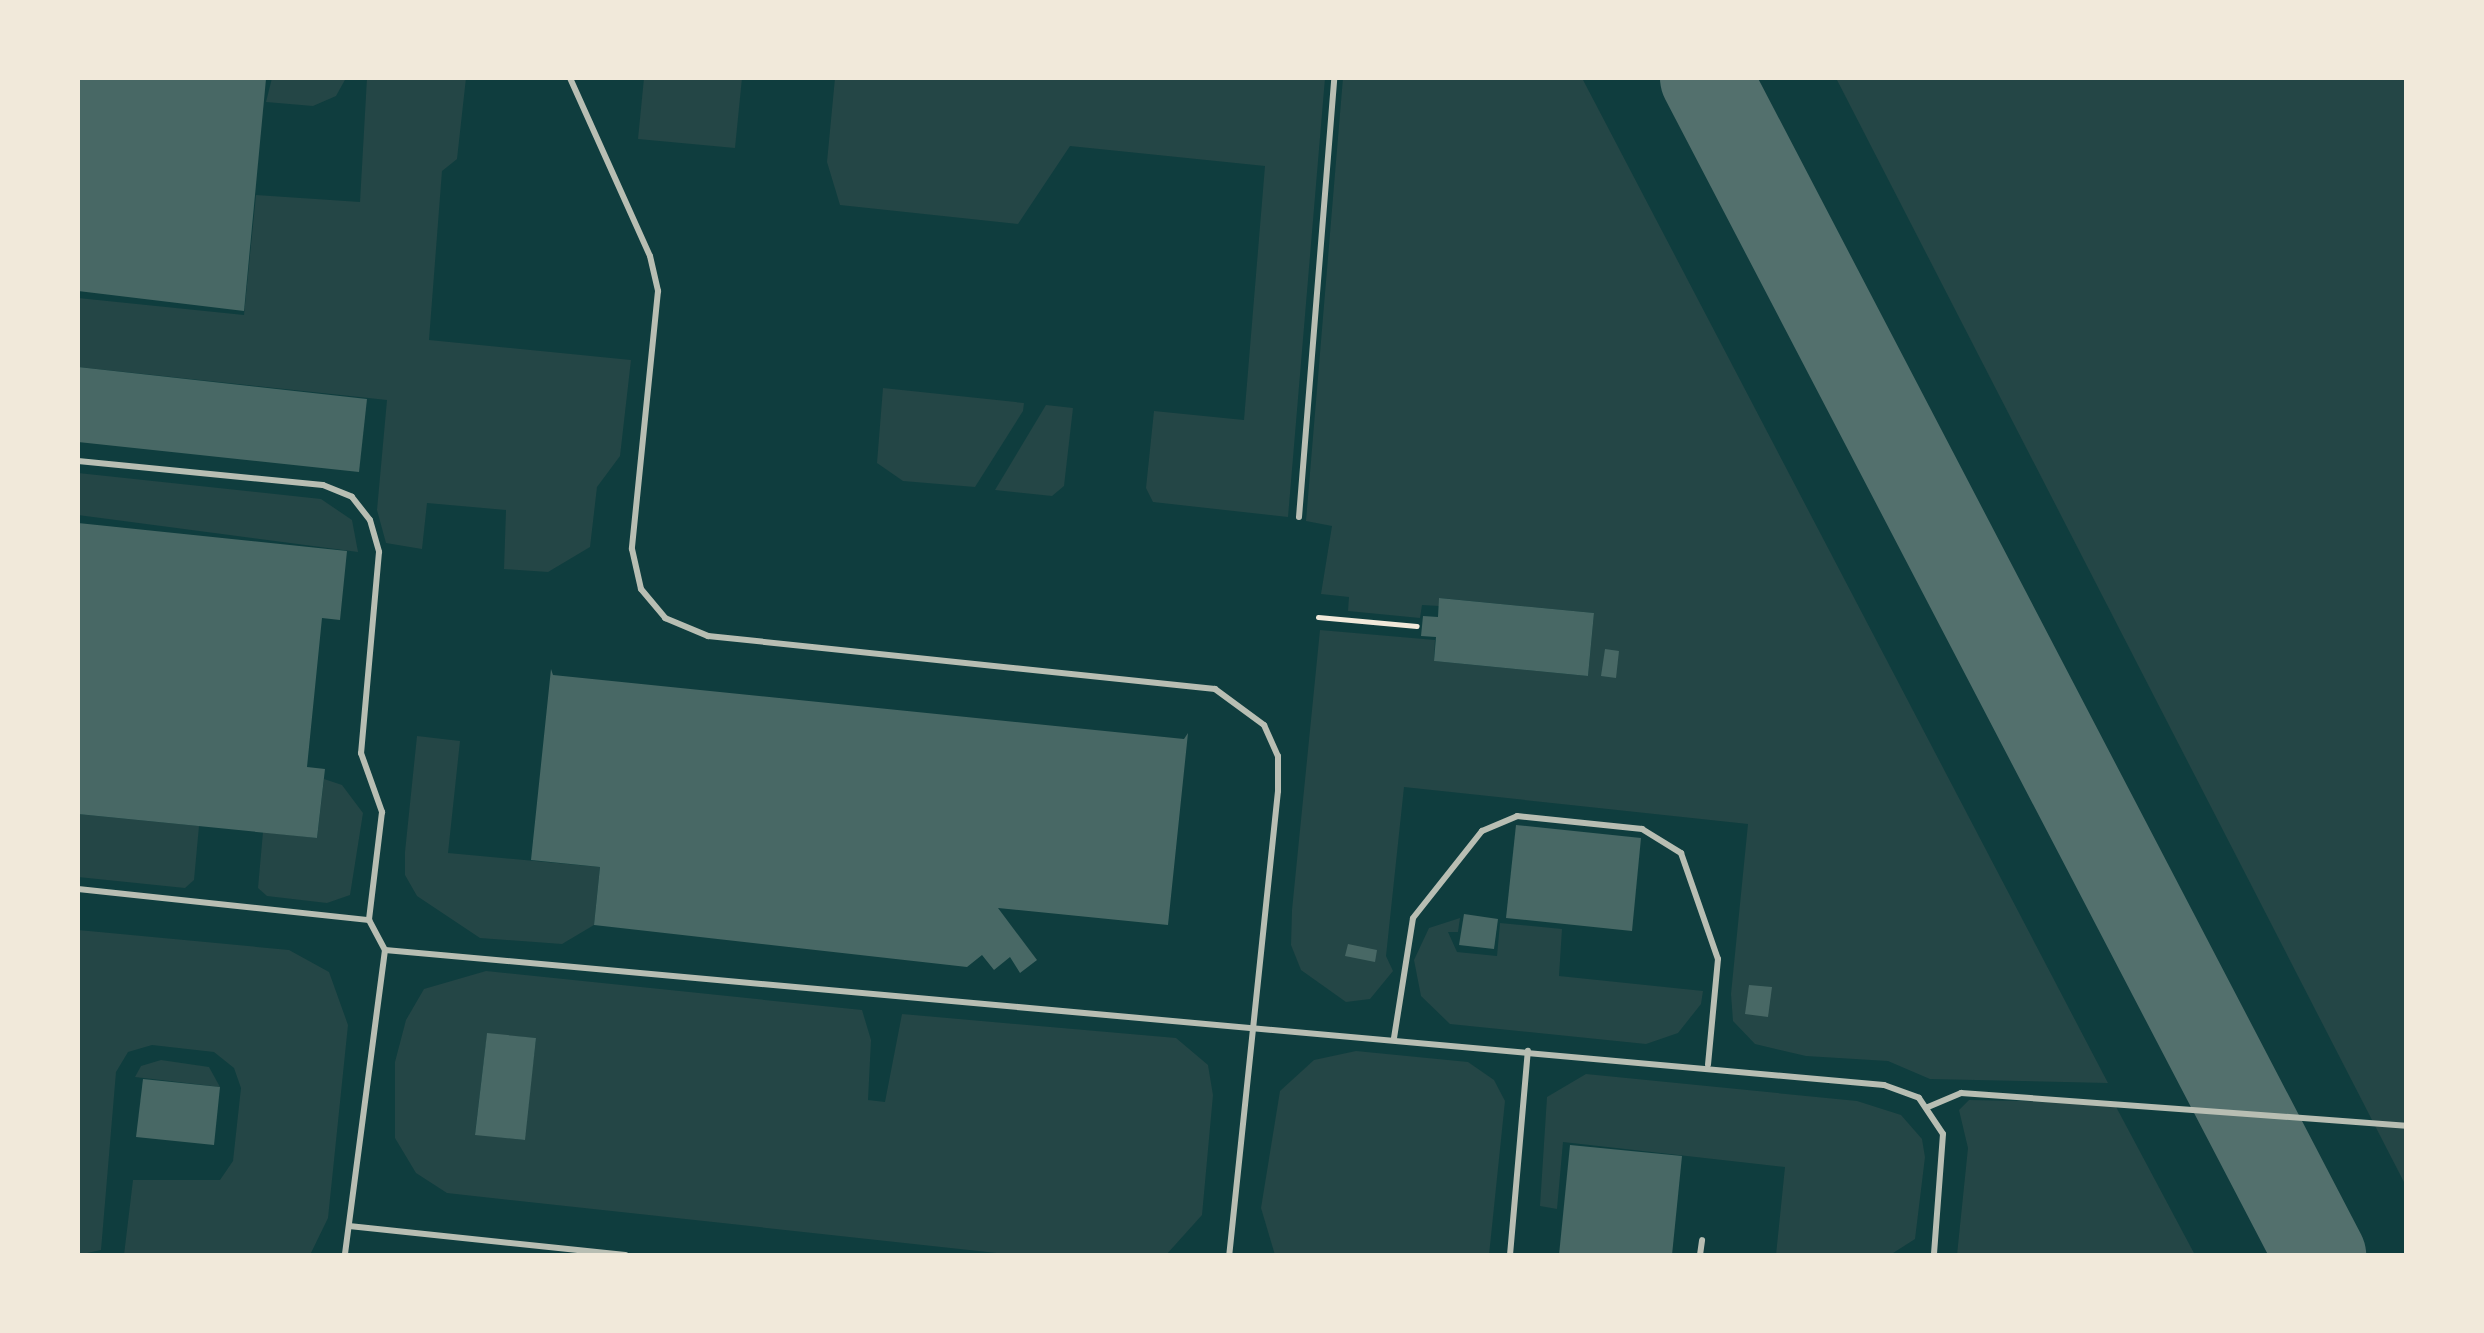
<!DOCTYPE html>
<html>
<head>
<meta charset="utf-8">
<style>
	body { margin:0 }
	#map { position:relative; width:2484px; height:1333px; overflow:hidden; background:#0f3d3e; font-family:"DejaVu Sans",sans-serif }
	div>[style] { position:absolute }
	.green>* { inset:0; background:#244646 }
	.taxiway>* { height:92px; margin:-46px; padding:0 46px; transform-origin:46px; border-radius:46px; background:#53706d }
	.building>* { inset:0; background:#486865 }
	.path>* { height:5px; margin:-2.5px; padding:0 2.5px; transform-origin:2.5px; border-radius:2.5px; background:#f1e9da }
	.service>* { height:6px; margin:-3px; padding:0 3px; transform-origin:3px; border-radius:3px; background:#b8beb3 }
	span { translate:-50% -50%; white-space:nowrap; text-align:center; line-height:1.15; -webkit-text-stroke:6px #f1e9da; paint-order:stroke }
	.frame { position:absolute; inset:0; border:80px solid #f1e9da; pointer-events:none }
</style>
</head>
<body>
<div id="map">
	<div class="green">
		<i style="clip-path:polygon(272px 78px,346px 78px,336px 96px,313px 106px,266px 102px)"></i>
		<i style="clip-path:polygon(367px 78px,466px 78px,457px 159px,442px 171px,429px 340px,631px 360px,620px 456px,597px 487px,590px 547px,548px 572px,504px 569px,506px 510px,427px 503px,422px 549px,386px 543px,377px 510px,387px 400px,78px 367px,78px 298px,244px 315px,256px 195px,360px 202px)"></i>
		<i style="clip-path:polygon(644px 78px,742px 78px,735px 148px,638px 139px)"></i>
		<i style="clip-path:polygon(835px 78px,1325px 78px,1288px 517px,1153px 502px,1146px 488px,1154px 411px,1244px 420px,1265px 166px,1070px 146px,1018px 224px,840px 205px,827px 162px)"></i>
		<i style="clip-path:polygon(1343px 78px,1582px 78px,2108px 1083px,1930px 1079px,1888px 1061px,1806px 1056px,1755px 1044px,1733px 1021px,1731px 994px,1748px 824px,1404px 787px,1386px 956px,1393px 971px,1370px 999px,1346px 1002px,1301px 970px,1291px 945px,1292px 910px,1320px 630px,1435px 640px,1434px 661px,1588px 676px,1594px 613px,1440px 598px,1439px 606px,1422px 605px,1420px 618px,1348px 611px,1349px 597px,1321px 594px,1332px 526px,1306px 521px)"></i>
		<i style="clip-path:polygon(1836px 78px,2406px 78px,2406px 1186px)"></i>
		<i style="clip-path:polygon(883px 388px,1024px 403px,1023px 411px,975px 487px,903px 481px,877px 463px)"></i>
		<i style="clip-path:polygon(1046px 405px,1073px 408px,1064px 486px,1052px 496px,995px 490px)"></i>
		<i style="clip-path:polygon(78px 473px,321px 499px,352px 520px,358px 552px,78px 515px)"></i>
		<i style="clip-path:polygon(417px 736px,460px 741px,448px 853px,600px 867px,594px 925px,562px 944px,480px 938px,417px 896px,405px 875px,405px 852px)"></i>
		<i style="clip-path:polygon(324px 779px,342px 785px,363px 813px,350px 895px,327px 903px,267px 896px,258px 888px,263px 832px,317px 838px)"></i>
		<i style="clip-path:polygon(78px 814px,199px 826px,194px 880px,185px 888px,78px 877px)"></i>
		<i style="clip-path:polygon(1460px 918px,1458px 932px,1448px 932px,1457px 952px,1497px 956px,1500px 923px,1562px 929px,1559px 976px,1703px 991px,1701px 1004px,1678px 1033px,1646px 1044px,1450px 1024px,1421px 996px,1414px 960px,1429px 928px)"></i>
		<i style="clip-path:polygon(78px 930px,289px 950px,329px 972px,348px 1025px,328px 1218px,310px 1255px,124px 1255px,133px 1180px,220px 1180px,233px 1161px,241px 1088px,234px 1068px,214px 1052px,152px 1045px,128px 1052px,116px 1072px,101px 1250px,78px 1255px)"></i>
		<i style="clip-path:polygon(evenodd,486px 971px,862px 1010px,871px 1040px,868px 1100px,885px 1102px,902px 1014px,1176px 1038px,1208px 1065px,1213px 1095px,1202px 1215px,1166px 1255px,1015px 1255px,447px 1193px,416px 1173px,395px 1138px,395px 1062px,406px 1020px,424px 989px,486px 971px,487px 1034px,536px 1038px,524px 1140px,475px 1134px,487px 1034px)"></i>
		<i style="clip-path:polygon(1356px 1051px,1468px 1062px,1494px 1080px,1505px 1101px,1489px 1255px,1275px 1255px,1261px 1208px,1280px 1091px,1314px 1060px)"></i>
		<i style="clip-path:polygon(161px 1060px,209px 1067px,220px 1087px,135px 1077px,141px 1066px)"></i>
		<i style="clip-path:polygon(1586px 1074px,1857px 1101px,1901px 1115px,1922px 1139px,1925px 1157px,1915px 1239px,1890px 1255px,1776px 1255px,1785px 1167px,1563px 1142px,1557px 1209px,1540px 1206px,1547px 1097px)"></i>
		<i style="clip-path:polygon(1969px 1100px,2114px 1103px,2195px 1255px,1957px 1255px,1968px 1148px,1959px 1110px)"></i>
	</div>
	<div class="taxiway">
		<i style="left:1706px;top:78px;width:1328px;rotate:62.45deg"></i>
	</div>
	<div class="building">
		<i style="clip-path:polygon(78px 78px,266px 79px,244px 311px,78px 291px)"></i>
		<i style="clip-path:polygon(78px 367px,367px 399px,359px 472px,78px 442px)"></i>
		<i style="clip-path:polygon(78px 523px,347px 551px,340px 620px,322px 618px,307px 767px,325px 769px,317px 838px,78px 814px)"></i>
		<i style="clip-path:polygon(1439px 598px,1594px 613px,1588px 676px,1434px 661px,1436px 637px,1421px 636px,1423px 616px,1438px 617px)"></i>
		<i style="clip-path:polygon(1605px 649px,1619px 651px,1616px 678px,1601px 676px)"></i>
		<i style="clip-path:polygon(551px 669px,553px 675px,1184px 739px,1188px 733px,1168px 925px,998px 908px,1037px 960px,1020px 973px,1010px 957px,994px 970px,982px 955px,967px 967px,594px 925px,600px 867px,531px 860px)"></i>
		<i style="clip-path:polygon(1516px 825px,1641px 838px,1632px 931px,1506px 918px)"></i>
		<i style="clip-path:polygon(1464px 914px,1498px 919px,1494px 949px,1459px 945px)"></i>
		<i style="clip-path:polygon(1348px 944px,1377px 950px,1375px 962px,1345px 956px)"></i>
		<i style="clip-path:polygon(1749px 985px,1772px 987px,1768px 1017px,1745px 1014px)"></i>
		<i style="clip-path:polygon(487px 1033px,536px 1038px,525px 1140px,475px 1135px)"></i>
		<i style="clip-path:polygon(143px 1079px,220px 1087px,214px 1145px,136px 1137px)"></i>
		<i style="clip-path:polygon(1570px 1145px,1682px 1156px,1672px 1255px,1559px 1255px)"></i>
	</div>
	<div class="path">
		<i style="left:1318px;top:617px;width:99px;rotate:5.2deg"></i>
	</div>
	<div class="service">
		<i style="left:570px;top:78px;width:195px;rotate:65.8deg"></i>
		<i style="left:650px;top:256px;width:36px;rotate:77deg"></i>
		<i style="left:658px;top:291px;width:259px;rotate:95.8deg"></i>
		<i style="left:632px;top:549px;width:41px;rotate:77.3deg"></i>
		<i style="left:641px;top:589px;width:38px;rotate:50deg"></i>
		<i style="left:665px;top:618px;width:47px;rotate:22.7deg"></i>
		<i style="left:708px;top:636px;width:510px;rotate:5.97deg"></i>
		<i style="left:1215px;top:689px;width:61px;rotate:36.3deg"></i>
		<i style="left:1264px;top:725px;width:34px;rotate:66deg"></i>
		<i style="left:1278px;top:756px;width:35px;rotate:90deg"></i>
		<i style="left:1278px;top:791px;width:467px;rotate:96deg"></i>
		<i style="left:78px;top:461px;width:246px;rotate:5.6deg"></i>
		<i style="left:323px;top:485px;width:31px;rotate:22deg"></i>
		<i style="left:352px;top:497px;width:29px;rotate:52deg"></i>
		<i style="left:370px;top:520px;width:33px;rotate:74deg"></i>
		<i style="left:379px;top:552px;width:202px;rotate:95.1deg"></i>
		<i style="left:361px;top:753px;width:63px;rotate:70.4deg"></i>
		<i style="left:382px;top:812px;width:109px;rotate:96.9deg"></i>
		<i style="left:369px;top:920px;width:34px;rotate:62deg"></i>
		<i style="left:385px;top:950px;width:308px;rotate:97.5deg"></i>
		<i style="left:1299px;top:517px;width:440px;rotate:-85.4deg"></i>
		<i style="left:78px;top:889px;width:293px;rotate:6.1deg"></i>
		<i style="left:385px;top:950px;width:1505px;rotate:5.15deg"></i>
		<i style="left:1884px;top:1085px;width:37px;rotate:20deg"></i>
		<i style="left:1919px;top:1098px;width:43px;rotate:56.3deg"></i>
		<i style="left:1943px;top:1134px;width:121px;rotate:94.3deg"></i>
		<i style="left:1394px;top:1038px;width:121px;rotate:-81deg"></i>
		<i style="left:1413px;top:918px;width:111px;rotate:-51.6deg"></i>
		<i style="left:1482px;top:831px;width:38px;rotate:-23deg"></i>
		<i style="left:1517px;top:816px;width:126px;rotate:5.9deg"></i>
		<i style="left:1642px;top:829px;width:46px;rotate:31.6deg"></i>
		<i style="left:1681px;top:853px;width:112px;rotate:70.8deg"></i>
		<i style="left:1718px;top:959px;width:106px;rotate:95.4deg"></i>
		<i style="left:1928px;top:1107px;width:36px;rotate:-23deg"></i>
		<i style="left:1961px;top:1093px;width:446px;rotate:4.2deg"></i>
		<i style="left:349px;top:1226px;width:278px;rotate:6deg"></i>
		<i style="left:1510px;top:1255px;width:205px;rotate:-85deg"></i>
		<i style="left:1700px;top:1255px;width:15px;rotate:-82deg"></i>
	</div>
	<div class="frame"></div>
</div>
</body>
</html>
